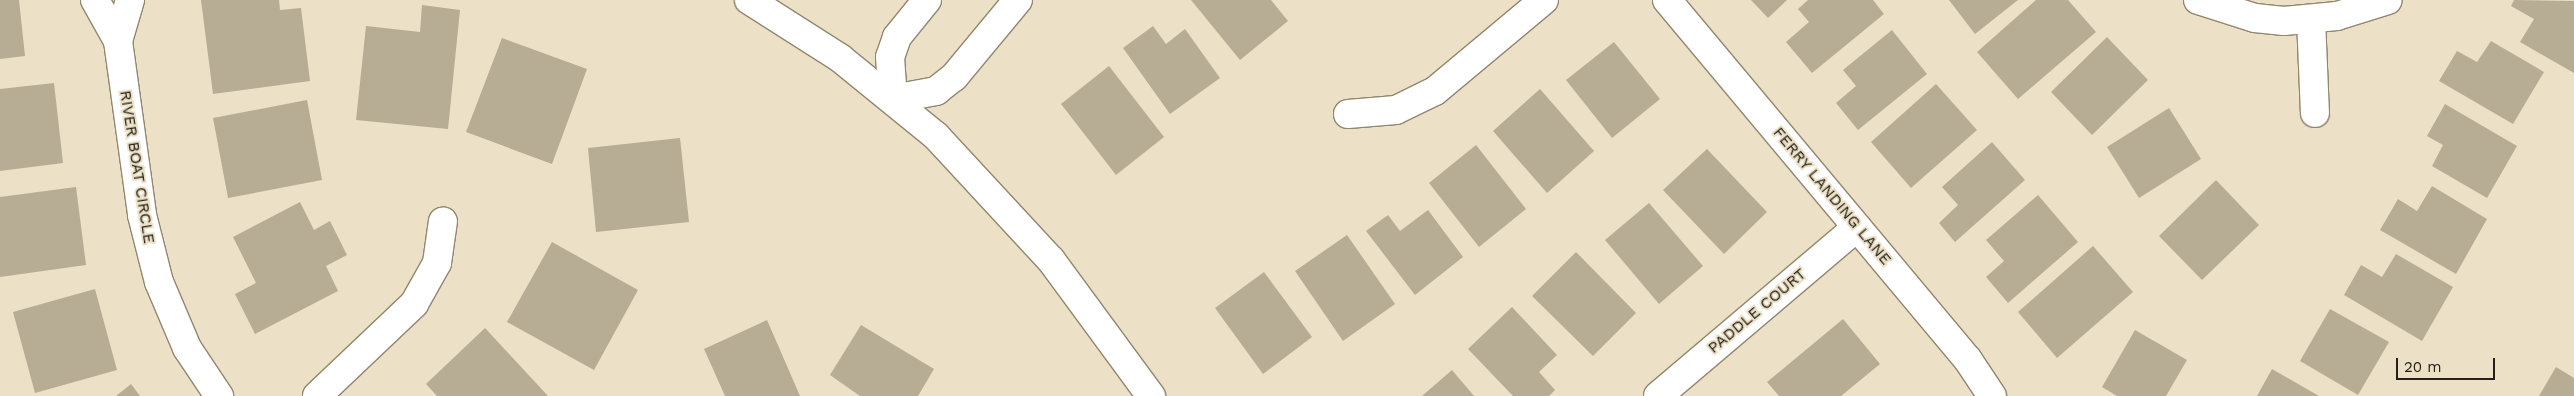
<!DOCTYPE html>
<html>
<head>
<meta charset="utf-8">
<style>
	body { margin:0 }
	#map { position:relative; width:2574px; height:396px; overflow:hidden; background:#ece1c7; font-family:"Work Sans",sans-serif }
	div>[style] { position:absolute }
	.building>* { inset:0; background:#b7ac94 }
	.roads { filter:drop-shadow(1px 0 #91876f) drop-shadow(-1px 0 #91876f) drop-shadow(0 1px #91876f) drop-shadow(0 -1px #91876f) }
	.minor>* { height:28px; margin:-14px; padding:0 14px; transform-origin:14px; border-radius:14px; background:#fff }
	span { translate:-50% -50%; white-space:nowrap; text-align:center; line-height:1.15; -webkit-text-stroke:4px #ece1c7; paint-order:stroke }
	.street-label { font-size:16px; color:#242017 }
	.scale { position:absolute; left:2396px; top:358px; width:99px; height:22px; box-sizing:border-box; border:2px solid #242017; border-top:0; padding-left:6px; font-size:15px; line-height:18px; white-space:nowrap; color:#242017; -webkit-text-stroke:4px #ece1c7; paint-order:stroke }
</style>
</head>
<body>
<div id="map">
	<div class="building">
		<i style="clip-path:polygon(0 0,19px 0,25px 56px,0 59px)"></i>
		<i style="clip-path:polygon(201px 0,279px 0,280px 10px,301px 8px,310px 81px,213px 94px)"></i>
		<i style="clip-path:polygon(1191px 0,1271px 0,1288px 21px,1240px 60px)"></i>
		<i style="clip-path:polygon(1751px 0,1787px 0,1768px 18px)"></i>
		<i style="clip-path:polygon(1808px 0,1873px 0,1884px 14px,1812px 73px,1786px 42px,1809px 22px,1798px 9px)"></i>
		<i style="clip-path:polygon(1949px 0,2018px 0,1975px 34px)"></i>
		<i style="clip-path:polygon(2036px 0,2068px 0,2096px 32px,2018px 99px,1977px 52px)"></i>
		<i style="clip-path:polygon(2514px 0,2574px 1px,2574px 73px,2520px 42px,2534px 19px,2511px 6px)"></i>
		<i style="clip-path:polygon(422px 5px,460px 10px,448px 129px,356px 120px,366px 26px,420px 32px)"></i>
		<i style="clip-path:polygon(1153px 26px,1166px 44px,1185px 29px,1220px 78px,1170px 114px,1123px 48px)"></i>
		<i style="clip-path:polygon(1892px 30px,1927px 74px,1858px 130px,1836px 103px,1856px 86px,1843px 70px)"></i>
		<i style="clip-path:polygon(2107px 37px,2148px 80px,2092px 135px,2051px 92px)"></i>
		<i style="clip-path:polygon(502px 38px,587px 69px,552px 164px,466px 132px)"></i>
		<i style="clip-path:polygon(2491px 41px,2544px 72px,2513px 124px,2439px 81px,2457px 51px,2477px 62px)"></i>
		<i style="clip-path:polygon(1614px 42px,1660px 99px,1612px 138px,1566px 80px)"></i>
		<i style="clip-path:polygon(1109px 66px,1164px 137px,1116px 175px,1061px 104px)"></i>
		<i style="clip-path:polygon(54px 83px,63px 163px,0 171px,0 89px)"></i>
		<i style="clip-path:polygon(1936px 84px,1977px 130px,1911px 188px,1871px 142px)"></i>
		<i style="clip-path:polygon(1540px 89px,1594px 151px,1547px 193px,1493px 131px)"></i>
		<i style="clip-path:polygon(307px 100px,322px 180px,228px 198px,213px 118px)"></i>
		<i style="clip-path:polygon(2445px 104px,2517px 146px,2487px 198px,2432px 166px,2443px 145px,2427px 136px)"></i>
		<i style="clip-path:polygon(2169px 108px,2201px 159px,2139px 198px,2107px 147px)"></i>
		<i style="clip-path:polygon(680px 138px,689px 222px,596px 232px,588px 148px)"></i>
		<i style="clip-path:polygon(1992px 142px,2025px 180px,1955px 242px,1939px 223px,1958px 205px,1942px 187px)"></i>
		<i style="clip-path:polygon(1476px 145px,1526px 209px,1479px 247px,1429px 183px)"></i>
		<i style="clip-path:polygon(1707px 149px,1767px 212px,1724px 254px,1663px 190px)"></i>
		<i style="clip-path:polygon(2216px 180px,2259px 225px,2202px 280px,2159px 236px)"></i>
		<i style="clip-path:polygon(2432px 186px,2487px 219px,2456px 274px,2380px 230px,2398px 199px,2417px 211px)"></i>
		<i style="clip-path:polygon(76px 187px,86px 265px,0 277px,0 197px)"></i>
		<i style="clip-path:polygon(2038px 195px,2078px 242px,2008px 303px,1986px 277px,2004px 261px,1986px 240px)"></i>
		<i style="clip-path:polygon(300px 202px,314px 230px,330px 221px,347px 255px,326px 266px,338px 291px,255px 334px,235px 294px,256px 283px,233px 237px)"></i>
		<i style="clip-path:polygon(1649px 203px,1703px 266px,1659px 304px,1605px 240px)"></i>
		<i style="clip-path:polygon(1428px 210px,1463px 257px,1415px 295px,1366px 231px,1388px 215px,1400px 231px)"></i>
		<i style="clip-path:polygon(1347px 235px,1395px 304px,1343px 341px,1295px 271px)"></i>
		<i style="clip-path:polygon(552px 242px,638px 290px,594px 370px,507px 322px)"></i>
		<i style="clip-path:polygon(2093px 246px,2133px 292px,2057px 358px,2018px 312px)"></i>
		<i style="clip-path:polygon(1576px 252px,1636px 313px,1593px 356px,1532px 296px)"></i>
		<i style="clip-path:polygon(2396px 254px,2453px 287px,2422px 341px,2344px 295px,2361px 265px,2382px 277px)"></i>
		<i style="clip-path:polygon(1264px 272px,1312px 337px,1263px 374px,1215px 308px)"></i>
		<i style="clip-path:polygon(95px 289px,117px 370px,35px 393px,13px 312px)"></i>
		<i style="clip-path:polygon(1512px 307px,1557px 355px,1539px 372px,1555px 390px,1549px 396px,1513px 396px,1468px 349px)"></i>
		<i style="clip-path:polygon(2330px 309px,2389px 342px,2358px 395px,2300px 361px)"></i>
		<i style="clip-path:polygon(1843px 319px,1880px 364px,1841px 396px,1779px 396px,1767px 382px)"></i>
		<i style="clip-path:polygon(767px 320px,800px 396px,725px 396px,704px 349px)"></i>
		<i style="clip-path:polygon(861px 325px,934px 369px,918px 396px,860px 396px,830px 375px)"></i>
		<i style="clip-path:polygon(485px 328px,548px 396px,437px 396px,426px 384px)"></i>
		<i style="clip-path:polygon(2135px 330px,2187px 360px,2166px 396px,2117px 396px,2102px 387px)"></i>
		<i style="clip-path:polygon(2556px 367px,2574px 378px,2574px 396px,2539px 396px)"></i>
		<i style="clip-path:polygon(2272px 369px,2319px 396px,2257px 396px)"></i>
		<i style="clip-path:polygon(1452px 370px,1474px 396px,1422px 396px)"></i>
		<i style="clip-path:polygon(131px 384px,140px 396px,116px 396px)"></i>
	</div>
	<div class="roads">
		<div class="minor">
			<i style="left:95px;top:0;width:47px;rotate:60.7deg"></i>
			<i style="left:118px;top:41px;width:176px;rotate:82.1deg"></i>
			<i style="left:142px;top:215px;width:69px;rotate:75.8deg"></i>
			<i style="left:159px;top:282px;width:72px;rotate:67deg"></i>
			<i style="left:187px;top:348px;width:58px;rotate:56.3deg"></i>
			<i style="left:749px;top:0;width:108px;rotate:32.5deg"></i>
			<i style="left:840px;top:58px;width:124px;rotate:39.1deg"></i>
			<i style="left:936px;top:136px;width:169px;rotate:47.2deg"></i>
			<i style="left:1051px;top:260px;width:169px;rotate:53.7deg"></i>
			<i style="left:927px;top:0;width:48px;rotate:129deg"></i>
			<i style="left:897px;top:37px;width:21px;rotate:109deg"></i>
			<i style="left:890px;top:57px;width:42px;rotate:85.9deg"></i>
			<i style="left:893px;top:99px;width:44px;rotate:-10.5deg"></i>
			<i style="left:936px;top:91px;width:23px;rotate:-38deg"></i>
			<i style="left:954px;top:77px;width:100px;rotate:-50.3deg"></i>
			<i style="left:1667px;top:0;width:469px;rotate:50.1deg"></i>
			<i style="left:1968px;top:360px;width:43px;rotate:56.3deg"></i>
			<i style="left:2198px;top:0;width:60px;rotate:17.5deg"></i>
			<i style="left:2255px;top:18px;width:29px;rotate:6deg"></i>
			<i style="left:2284px;top:21px;width:53px;rotate:-5.4deg"></i>
			<i style="left:2337px;top:16px;width:53px;rotate:-17.4deg"></i>
			<i style="left:2311px;top:19px;width:94px;rotate:87.6deg"></i>
			<i style="left:118px;top:41px;width:43px;rotate:-73.7deg"></i>
			<i style="left:1348px;top:114px;width:48px;rotate:-4.8deg"></i>
			<i style="left:1396px;top:110px;width:43px;rotate:-26deg"></i>
			<i style="left:1435px;top:91px;width:142px;rotate:-39.9deg"></i>
			<i style="left:317px;top:396px;width:134px;rotate:-43.5deg"></i>
			<i style="left:414px;top:304px;width:47px;rotate:-60.7deg"></i>
			<i style="left:437px;top:263px;width:42px;rotate:-81.9deg"></i>
			<i style="left:1658px;top:396px;width:261px;rotate:-40.3deg"></i>
		</div>
	</div>
	<div class="street-label">
		<span style="left:137px;top:167px;rotate:81deg">RIVER BOAT CIRCLE</span>
		<span style="left:1832px;top:196px;rotate:50deg">FERRY LANDING LANE</span>
		<span style="left:1757px;top:311px;rotate:-40deg">PADDLE COURT</span>
	</div>
	<div class="scale">20 m</div>
</div>
</body>
</html>
